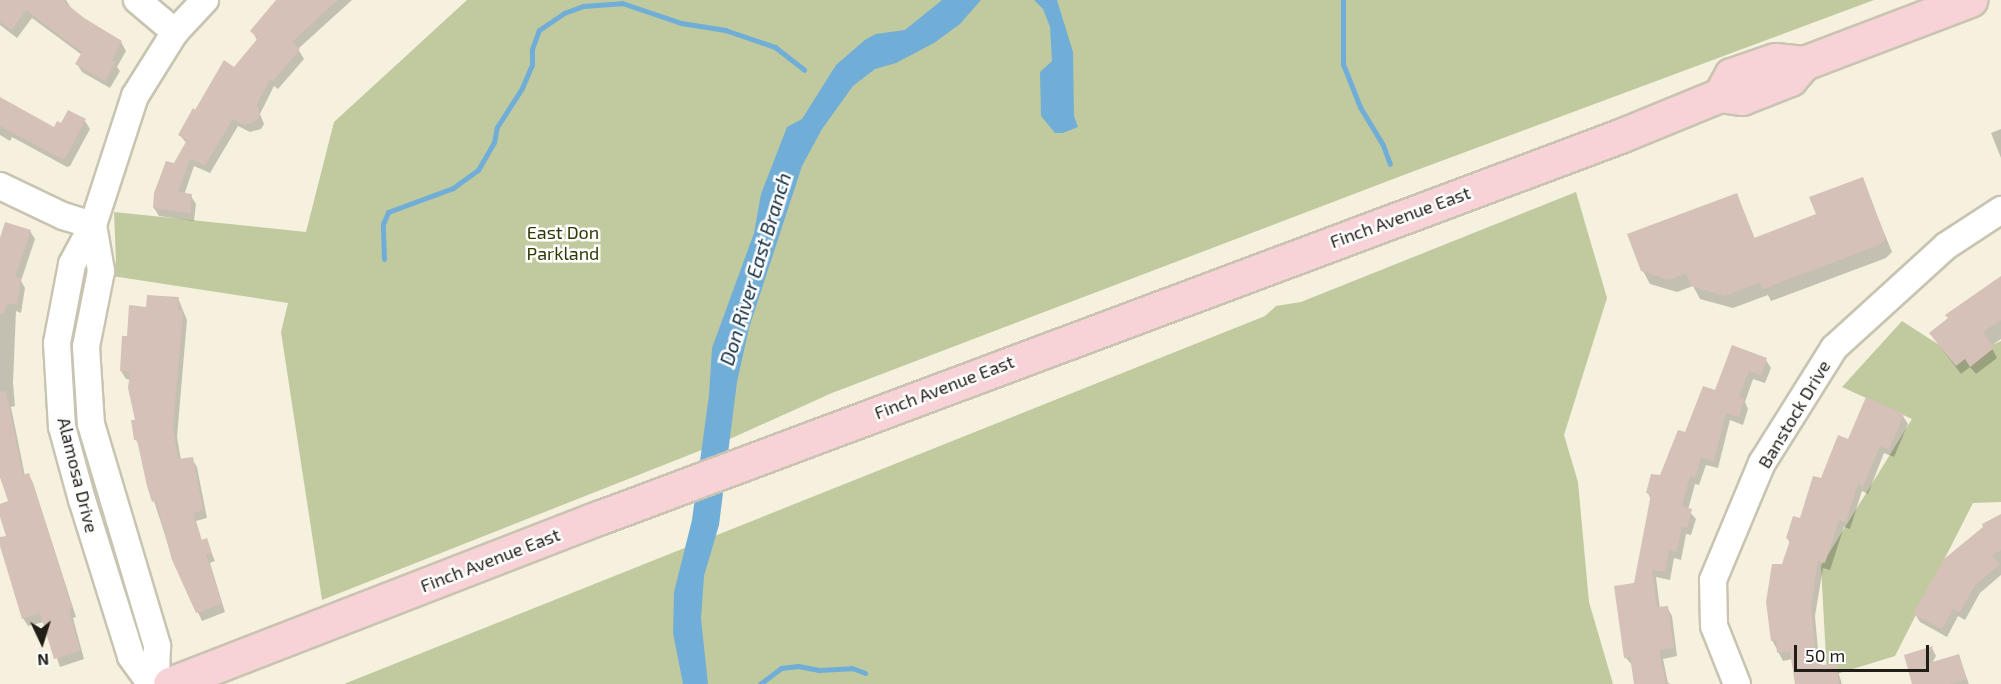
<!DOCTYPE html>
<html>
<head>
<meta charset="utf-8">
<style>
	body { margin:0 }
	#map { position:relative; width:2001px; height:684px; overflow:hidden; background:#f6f1de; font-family:"Exo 2",sans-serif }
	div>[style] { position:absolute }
	.green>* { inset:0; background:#c1ca9e }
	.water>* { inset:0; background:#70aed7 }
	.shadow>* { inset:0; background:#0003 }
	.stream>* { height:5px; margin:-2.5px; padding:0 2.5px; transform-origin:2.5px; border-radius:2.5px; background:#70aed7 }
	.building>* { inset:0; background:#d5c1b8 }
	.roads { filter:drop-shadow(2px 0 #c9c4b1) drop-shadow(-2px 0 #c9c4b1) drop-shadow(0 2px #c9c4b1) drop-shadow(0 -2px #c9c4b1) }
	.minor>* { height:26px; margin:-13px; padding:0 13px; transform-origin:13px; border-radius:13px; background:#fff }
	.major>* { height:33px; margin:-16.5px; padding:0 16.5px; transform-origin:16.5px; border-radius:16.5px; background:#f7d3d7 }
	span { translate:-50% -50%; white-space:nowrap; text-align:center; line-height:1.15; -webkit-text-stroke:5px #fefefe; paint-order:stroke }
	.street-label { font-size:18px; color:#201e17 }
	.park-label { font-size:18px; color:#313804 }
	.water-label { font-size:20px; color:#112d3f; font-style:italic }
	.north { position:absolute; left:12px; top:612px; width:60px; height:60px; -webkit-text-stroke:4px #fefefe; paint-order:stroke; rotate:176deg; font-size:16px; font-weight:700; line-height:24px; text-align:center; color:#201e17 }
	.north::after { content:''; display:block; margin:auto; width:21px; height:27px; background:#201e17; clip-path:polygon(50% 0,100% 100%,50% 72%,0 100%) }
	.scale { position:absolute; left:1794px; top:645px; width:135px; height:27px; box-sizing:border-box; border:3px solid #201e17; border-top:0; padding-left:8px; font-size:18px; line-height:21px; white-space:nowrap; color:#201e17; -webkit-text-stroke:4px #fefefe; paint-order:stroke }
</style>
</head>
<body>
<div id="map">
	<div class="green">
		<i style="clip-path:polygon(467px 0,1874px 0,1409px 173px,832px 393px,732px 438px,322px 600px,281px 332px,288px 303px,112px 276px,116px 261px,114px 212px,306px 232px,334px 122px)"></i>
		<i style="clip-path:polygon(1576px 192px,1607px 298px,1564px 435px,1578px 482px,1589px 602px,1613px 684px,344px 684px,1265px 316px,1276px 306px,1301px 302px)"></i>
		<i style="clip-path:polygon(1902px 321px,1961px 359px,2001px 341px,2001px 502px,1973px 503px,1895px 656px,1827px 677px,1821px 566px,1912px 419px,1842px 387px)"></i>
	</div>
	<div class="water">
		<i style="clip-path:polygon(942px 0,981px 0,960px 24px,934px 43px,896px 63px,875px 69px,853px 86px,822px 129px,802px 166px,749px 328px,737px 382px,719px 525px,704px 576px,701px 619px,708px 684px,683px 684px,673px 633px,674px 592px,692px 520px,709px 395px,712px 348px,754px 233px,761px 194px,787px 127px,802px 119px,836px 65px,866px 39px,876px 34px,905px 30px)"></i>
		<i style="clip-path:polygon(1034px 0,1057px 0,1073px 52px,1074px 116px,1078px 127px,1063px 133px,1055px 133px,1041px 116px,1040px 72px,1052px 61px,1050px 27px,1043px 9px)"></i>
	</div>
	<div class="shadow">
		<i style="clip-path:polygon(0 0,66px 0,73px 11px,121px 42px,126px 51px,117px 67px,120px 71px,110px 88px,82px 72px,77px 64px,82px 55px,32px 18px,17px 38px,0 25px)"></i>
		<i style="clip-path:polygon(279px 0,352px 0,298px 49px,304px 59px,278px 89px,274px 86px,260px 114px,264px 124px,261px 129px,250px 132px,238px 126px,210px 173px,194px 166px,184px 195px,191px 196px,196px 204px,194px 221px,159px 216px,154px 208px,187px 144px,180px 135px,257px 40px,252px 31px)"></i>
		<i style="clip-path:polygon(0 99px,54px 129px,62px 125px,69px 112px,85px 121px,90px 129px,70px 166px,67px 167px,12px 137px,10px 141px,0 135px)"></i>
		<i style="clip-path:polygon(2001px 129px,2001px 158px,1991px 133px)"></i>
		<i style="clip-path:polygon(1862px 179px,1892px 252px,1886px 258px,1771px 301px,1768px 295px,1733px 308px,1700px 299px,1693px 286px,1677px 292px,1650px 284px,1643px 271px,1737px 195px,1755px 239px,1818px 215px)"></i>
		<i style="clip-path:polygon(30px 231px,35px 239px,21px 281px,25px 288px,21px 313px,16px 311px,13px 383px,15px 406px,11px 407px,25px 476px,29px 475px,33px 483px,76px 617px,73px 618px,84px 659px,60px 667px,44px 622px,28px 626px,23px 618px,0 540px,8px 537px,0 505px,10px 502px,0 477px,0 243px)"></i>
		<i style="clip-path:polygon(2001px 278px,2001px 339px,1991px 346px,1997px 358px,1976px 374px,1970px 367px,1961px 374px,1936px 341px)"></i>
		<i style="clip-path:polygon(178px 298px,187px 320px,177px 437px,181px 460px,192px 459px,197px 467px,207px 518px,196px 521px,202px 541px,206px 540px,215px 561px,210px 563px,225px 612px,202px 621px,173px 560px,154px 501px,141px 449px,136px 440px,137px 421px,132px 380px,126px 379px,121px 371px,129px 338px,147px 308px)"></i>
		<i style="clip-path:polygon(1766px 360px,1771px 368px,1765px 383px,1753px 379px,1745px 402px,1748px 409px,1743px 425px,1730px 420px,1718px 468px,1706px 465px,1699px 485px,1695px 484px,1688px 510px,1696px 519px,1691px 535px,1686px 534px,1681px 560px,1674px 558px,1670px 580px,1656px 577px,1660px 609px,1667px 607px,1672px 616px,1677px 656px,1663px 659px,1668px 683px,1671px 684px,1636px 684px,1633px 666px,1626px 658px,1615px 587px,1636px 584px,1651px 500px,1648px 493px,1661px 477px,1686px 434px,1716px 392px)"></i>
		<i style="clip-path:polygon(1903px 416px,1908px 424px,1894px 457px,1884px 453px,1868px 494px,1862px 491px,1850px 529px,1844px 527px,1830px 570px,1823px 568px,1815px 616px,1819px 661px,1823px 667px,1836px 665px,1842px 684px,1796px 684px,1793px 659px,1783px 661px,1772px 640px,1783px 566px,1790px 543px,1787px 538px,1801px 520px,1822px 480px,1849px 441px)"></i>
		<i style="clip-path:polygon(2001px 515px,2001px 575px,1980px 593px,1965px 620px,1958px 616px,1947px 637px,1920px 622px,1915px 614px)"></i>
		<i style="clip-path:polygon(1932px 648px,1936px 656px,1932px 663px,1958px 656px,1969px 684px,1914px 684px,1906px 656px)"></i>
	</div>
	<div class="stream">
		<i style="left:1343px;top:0;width:64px;rotate:90deg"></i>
		<i style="left:1343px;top:64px;width:46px;rotate:68.4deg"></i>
		<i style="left:1360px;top:107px;width:44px;rotate:58.8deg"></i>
		<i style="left:1383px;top:145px;width:20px;rotate:70deg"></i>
		<i style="left:384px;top:259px;width:35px;rotate:-92deg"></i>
		<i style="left:383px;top:224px;width:13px;rotate:-67deg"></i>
		<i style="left:388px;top:212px;width:69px;rotate:-20.3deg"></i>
		<i style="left:453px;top:188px;width:31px;rotate:-36deg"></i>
		<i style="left:478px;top:170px;width:32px;rotate:-60deg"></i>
		<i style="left:494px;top:142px;width:15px;rotate:-79deg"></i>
		<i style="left:497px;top:127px;width:46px;rotate:-57.3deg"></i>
		<i style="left:522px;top:88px;width:25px;rotate:-67deg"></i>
		<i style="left:532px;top:65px;width:16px;rotate:-90deg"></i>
		<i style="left:532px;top:49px;width:20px;rotate:-70deg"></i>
		<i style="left:539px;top:30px;width:30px;rotate:-34deg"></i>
		<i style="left:564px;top:13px;width:20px;rotate:-20deg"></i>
		<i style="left:583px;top:6px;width:39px;rotate:-4deg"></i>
		<i style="left:622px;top:3px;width:62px;rotate:18.7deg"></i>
		<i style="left:681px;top:23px;width:45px;rotate:9deg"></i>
		<i style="left:725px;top:30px;width:53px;rotate:18.8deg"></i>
		<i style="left:775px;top:47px;width:37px;rotate:38deg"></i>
		<i style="left:760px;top:684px;width:26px;rotate:-37deg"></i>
		<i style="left:781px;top:668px;width:17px;rotate:-7deg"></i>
		<i style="left:798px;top:666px;width:20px;rotate:11deg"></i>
		<i style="left:818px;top:670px;width:34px;rotate:-3deg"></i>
		<i style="left:852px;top:668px;width:14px;rotate:21deg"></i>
	</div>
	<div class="building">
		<i style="clip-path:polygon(0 0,62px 0,84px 18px,122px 41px,112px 60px,116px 62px,105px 81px,75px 64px,82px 52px,26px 10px,12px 30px,0 22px)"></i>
		<i style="clip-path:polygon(276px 0,337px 0,292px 42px,300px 49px,273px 81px,270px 79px,257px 104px,260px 115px,257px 120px,245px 125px,233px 119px,205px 165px,190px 159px,178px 192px,192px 194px,190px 213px,153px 208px,154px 193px,166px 161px,174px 163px,187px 140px,178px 135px,193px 108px,195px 110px,224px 60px,234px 67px,258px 38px,250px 31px)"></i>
		<i style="clip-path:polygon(0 97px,54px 127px,57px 121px,61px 123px,68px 110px,86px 119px,66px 157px,62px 159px,0 126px)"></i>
		<i style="clip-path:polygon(1863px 177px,1886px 239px,1879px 245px,1763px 289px,1760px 282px,1725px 296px,1691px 286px,1686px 273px,1669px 280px,1641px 271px,1627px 234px,1737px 193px,1754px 238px,1816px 214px,1809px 197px)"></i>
		<i style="clip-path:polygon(5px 222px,31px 230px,15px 277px,21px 278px,17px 305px,7px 303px,4px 314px,0 313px,0 238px)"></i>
		<i style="clip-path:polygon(2001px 276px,2001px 320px,1983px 332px,1994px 348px,1970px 367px,1965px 359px,1956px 366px,1929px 333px,1948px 318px,1945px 315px)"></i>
		<i style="clip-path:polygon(147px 295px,179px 297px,178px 310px,183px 310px,173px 428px,178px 459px,193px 457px,203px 510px,193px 513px,201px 540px,207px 538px,212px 553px,206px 554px,222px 604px,196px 613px,172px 560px,156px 501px,152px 502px,147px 486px,137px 440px,134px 440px,131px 420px,135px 420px,128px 388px,130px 372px,120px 371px,122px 336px,127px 336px,129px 305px,146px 307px)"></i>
		<i style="clip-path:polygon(1732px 345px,1767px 358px,1761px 376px,1749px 371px,1739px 397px,1744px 399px,1739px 417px,1726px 413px,1714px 461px,1701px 457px,1695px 478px,1690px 476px,1682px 506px,1692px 509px,1687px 528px,1682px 526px,1677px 552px,1669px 550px,1665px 572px,1652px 570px,1657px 607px,1668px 606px,1674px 648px,1659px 650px,1666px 684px,1634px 684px,1630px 657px,1624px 658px,1614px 586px,1634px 583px,1651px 494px,1646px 493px,1651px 474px,1660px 475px,1678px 430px,1685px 432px,1703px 386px,1715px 390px)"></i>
		<i style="clip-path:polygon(6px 391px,23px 475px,29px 473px,44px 518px,72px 608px,69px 609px,80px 651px,54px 659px,40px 613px,22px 619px,0 546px,0 537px,6px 536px,0 517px,0 504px,8px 501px,0 477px,0 392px)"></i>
		<i style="clip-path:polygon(1866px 397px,1904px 414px,1889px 450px,1880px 446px,1863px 486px,1858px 484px,1846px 522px,1839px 520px,1825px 563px,1818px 561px,1811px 606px,1816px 661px,1821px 661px,1821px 665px,1837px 664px,1839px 684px,1795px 684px,1790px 651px,1777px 653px,1776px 640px,1771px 641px,1766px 602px,1772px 564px,1782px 564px,1790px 540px,1786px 538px,1793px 516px,1800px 518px,1813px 476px,1821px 478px,1838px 435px,1848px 439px)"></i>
		<i style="clip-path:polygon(2001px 514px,2001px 550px,1992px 555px,2000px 564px,1975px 585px,1960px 612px,1953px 609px,1942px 629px,1913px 614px,1944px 559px,1983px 527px,1982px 524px)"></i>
		<i style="clip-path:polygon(1933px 646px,1922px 665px,1959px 654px,1967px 679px,1950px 684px,1912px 684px,1904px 655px)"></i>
	</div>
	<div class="roads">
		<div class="minor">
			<i style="left:137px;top:0;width:50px;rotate:40.1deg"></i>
			<i style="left:0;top:186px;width:70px;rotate:25.5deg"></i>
			<i style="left:63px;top:216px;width:31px;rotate:17deg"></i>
			<i style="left:93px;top:225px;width:47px;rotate:80.1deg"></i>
			<i style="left:101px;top:271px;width:77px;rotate:101.2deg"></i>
			<i style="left:86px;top:347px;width:77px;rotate:86.3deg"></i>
			<i style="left:91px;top:424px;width:232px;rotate:73.4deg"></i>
			<i style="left:157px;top:646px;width:38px;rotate:92deg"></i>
			<i style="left:151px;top:684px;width:34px;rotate:-126deg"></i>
			<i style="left:131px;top:656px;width:164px;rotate:-107.4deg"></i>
			<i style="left:82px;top:500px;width:76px;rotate:-105.3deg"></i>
			<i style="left:62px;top:427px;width:84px;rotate:-93.4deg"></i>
			<i style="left:57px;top:343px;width:80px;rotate:-79.2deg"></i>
			<i style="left:72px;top:264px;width:44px;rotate:-61.7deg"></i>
			<i style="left:93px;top:225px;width:136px;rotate:-72deg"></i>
			<i style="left:135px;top:96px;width:75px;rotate:-58deg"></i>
			<i style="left:175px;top:32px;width:44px;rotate:-46.8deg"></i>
			<i style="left:1737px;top:684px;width:62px;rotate:-111.6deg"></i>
			<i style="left:1714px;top:626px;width:46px;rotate:-91.2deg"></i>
			<i style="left:1713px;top:580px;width:127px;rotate:-67.3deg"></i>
			<i style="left:1762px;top:463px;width:136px;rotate:-57.9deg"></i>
			<i style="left:1834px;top:348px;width:151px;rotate:-42.3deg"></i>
			<i style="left:1946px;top:246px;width:66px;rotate:-33.2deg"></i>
		</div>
		<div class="major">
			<i style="left:1720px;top:95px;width:23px;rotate:-61deg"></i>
			<i style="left:1731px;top:75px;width:46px;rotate:-18.8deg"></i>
			<i style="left:1775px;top:60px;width:29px;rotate:6deg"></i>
			<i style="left:1804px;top:63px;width:178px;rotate:-20.8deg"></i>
			<i style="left:170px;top:684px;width:462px;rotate:-21.2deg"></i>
			<i style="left:601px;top:517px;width:1088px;rotate:-20.5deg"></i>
			<i style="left:1620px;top:136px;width:108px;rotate:-22.3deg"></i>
			<i style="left:1720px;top:95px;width:22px;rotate:8deg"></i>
			<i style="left:1742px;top:98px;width:52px;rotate:-21.6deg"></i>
			<i style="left:1790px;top:79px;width:21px;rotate:-49deg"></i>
		</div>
	</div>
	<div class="street-label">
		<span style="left:1400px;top:217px;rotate:-20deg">Finch Avenue East</span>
		<span style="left:944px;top:387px;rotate:-21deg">Finch Avenue East</span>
		<span style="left:1794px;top:414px;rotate:-59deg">Banstock Drive</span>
		<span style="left:78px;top:475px;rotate:76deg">Alamosa Drive</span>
		<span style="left:490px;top:560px;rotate:-21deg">Finch Avenue East</span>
	</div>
	<div class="park-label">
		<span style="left:563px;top:243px">East Don<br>Parkland</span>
	</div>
	<div class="water-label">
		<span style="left:755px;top:269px;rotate:-73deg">Don River East Branch</span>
	</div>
	<div class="north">N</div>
	<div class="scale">50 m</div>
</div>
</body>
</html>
